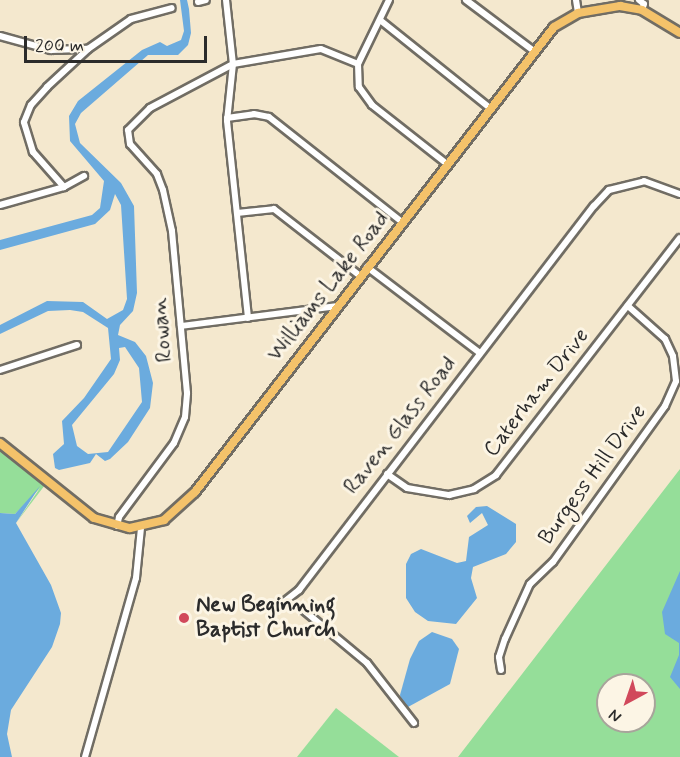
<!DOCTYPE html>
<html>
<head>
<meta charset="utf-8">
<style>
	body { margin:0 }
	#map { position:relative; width:680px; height:757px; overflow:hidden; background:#f4e8ce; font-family:Mynerve,sans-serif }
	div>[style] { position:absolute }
	.green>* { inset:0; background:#95de99 }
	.water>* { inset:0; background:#6babde }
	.roads { filter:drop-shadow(2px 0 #716d64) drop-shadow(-2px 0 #716d64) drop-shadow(0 2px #716d64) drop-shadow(0 -2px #716d64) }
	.minor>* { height:6px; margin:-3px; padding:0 3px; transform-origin:3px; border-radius:3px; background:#fff }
	.major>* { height:8px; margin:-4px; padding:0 4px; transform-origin:4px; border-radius:4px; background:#f4c26a }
	.dots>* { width:16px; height:16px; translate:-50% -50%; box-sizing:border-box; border:3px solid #fcf5e5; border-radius:50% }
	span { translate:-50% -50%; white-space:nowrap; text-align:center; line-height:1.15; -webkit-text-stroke:6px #fcf5e5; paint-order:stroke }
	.street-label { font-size:22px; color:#2b2b2b }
	.poi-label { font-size:22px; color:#2b2b2b; font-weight:700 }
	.left { translate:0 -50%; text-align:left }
	.north { position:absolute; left:596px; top:673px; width:60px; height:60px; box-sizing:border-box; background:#fcf5e5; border:2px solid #a8a49b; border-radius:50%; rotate:220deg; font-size:16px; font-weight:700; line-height:24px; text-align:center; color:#2b2b2b }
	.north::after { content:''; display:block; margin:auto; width:21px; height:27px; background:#d1495b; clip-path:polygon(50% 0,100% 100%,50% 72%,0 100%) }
	.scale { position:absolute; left:24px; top:36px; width:183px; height:27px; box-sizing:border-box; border:3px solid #2b2b2b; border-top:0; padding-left:8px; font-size:18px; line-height:21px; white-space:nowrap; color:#2b2b2b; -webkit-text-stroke:4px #fcf5e5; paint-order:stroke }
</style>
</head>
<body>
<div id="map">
	<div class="green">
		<i style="clip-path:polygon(0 448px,45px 485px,16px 523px,40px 488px,15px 514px,0 513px)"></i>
		<i style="clip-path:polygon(evenodd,680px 469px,680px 757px,458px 757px,680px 469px,608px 685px,644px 685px,644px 721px,608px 721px,608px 685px)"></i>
		<i style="clip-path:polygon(336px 708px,399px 757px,297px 757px)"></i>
	</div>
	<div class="water">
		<i style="clip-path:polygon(evenodd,180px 0,187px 0,189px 9px,191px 33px,188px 45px,178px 55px,148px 55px,81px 113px,75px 124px,80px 143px,121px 183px,134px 206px,137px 293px,133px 311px,120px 325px,118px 335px,135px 342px,146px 356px,153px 383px,150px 408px,128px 442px,110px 459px,105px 461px,96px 454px,90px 463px,59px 470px,55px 468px,53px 454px,64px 444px,62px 421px,84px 398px,111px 359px,108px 328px,83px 312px,70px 310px,48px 311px,0 334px,0 325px,47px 301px,83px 302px,107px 319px,123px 310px,127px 299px,121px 205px,115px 194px,110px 210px,95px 224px,0 250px,0 240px,92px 215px,100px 208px,104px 181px,70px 141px,69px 116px,78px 101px,142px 50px,160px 42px,167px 46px,181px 40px,184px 31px,180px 0,125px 347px,139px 368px,142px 402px,108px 452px,88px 454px,77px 446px,72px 425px,114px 374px,120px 360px,119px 348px,125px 347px)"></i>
		<i style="clip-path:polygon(40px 486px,16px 523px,51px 585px,61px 613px,60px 624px,52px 647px,11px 710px,7px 734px,12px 757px,0 757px,0 513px,15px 514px)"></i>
		<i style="clip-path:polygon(487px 506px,516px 524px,516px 542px,506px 554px,473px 567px,471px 578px,477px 598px,456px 624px,428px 621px,415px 612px,406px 598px,406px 564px,411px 554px,421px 549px,457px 563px,466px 561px,469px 537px,488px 525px,482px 513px,470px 523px,467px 516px,476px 507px)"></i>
		<i style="clip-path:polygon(680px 571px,680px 689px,670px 677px,679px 655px,679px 643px,665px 634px,662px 612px)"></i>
		<i style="clip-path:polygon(432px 632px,452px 639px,459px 649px,450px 684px,408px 707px,402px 705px,400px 695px,410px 659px,419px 641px)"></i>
	</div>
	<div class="roads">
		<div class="minor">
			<i style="left:226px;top:0;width:64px;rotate:83.8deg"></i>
			<i style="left:233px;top:64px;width:57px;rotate:96deg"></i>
			<i style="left:227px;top:121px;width:198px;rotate:83.9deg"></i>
			<i style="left:389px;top:0;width:71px;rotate:115.8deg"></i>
			<i style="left:358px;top:64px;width:23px;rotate:88deg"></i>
			<i style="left:359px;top:87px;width:22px;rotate:54deg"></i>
			<i style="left:372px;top:105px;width:95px;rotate:38.2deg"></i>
			<i style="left:466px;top:0;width:85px;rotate:36.9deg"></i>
			<i style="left:576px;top:0;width:13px;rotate:81deg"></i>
			<i style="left:639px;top:0;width:6px;rotate:39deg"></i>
			<i style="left:644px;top:4px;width:6px;rotate:108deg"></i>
			<i style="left:198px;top:2px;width:8px;rotate:-14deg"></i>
			<i style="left:380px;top:20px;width:141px;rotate:38.7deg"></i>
			<i style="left:0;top:36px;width:53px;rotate:15.4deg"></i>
			<i style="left:51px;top:50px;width:37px;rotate:-2deg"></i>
			<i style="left:88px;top:49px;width:52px;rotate:-34.9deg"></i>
			<i style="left:131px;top:19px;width:42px;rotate:-15deg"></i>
			<i style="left:227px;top:118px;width:27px;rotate:-8deg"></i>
			<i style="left:254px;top:114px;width:15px;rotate:11deg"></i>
			<i style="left:269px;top:117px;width:169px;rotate:38.3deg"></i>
			<i style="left:64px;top:187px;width:47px;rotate:-131.5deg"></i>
			<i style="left:33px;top:152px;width:31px;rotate:-107deg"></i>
			<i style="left:24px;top:122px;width:18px;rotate:-68deg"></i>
			<i style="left:31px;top:105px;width:24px;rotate:-48deg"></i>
			<i style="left:47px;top:87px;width:56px;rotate:-42.8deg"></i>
			<i style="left:0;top:205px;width:66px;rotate:-15.7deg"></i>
			<i style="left:64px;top:187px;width:23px;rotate:-29deg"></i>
			<i style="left:237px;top:213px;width:37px;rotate:-6deg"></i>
			<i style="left:274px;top:209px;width:109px;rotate:37.9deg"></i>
			<i style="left:367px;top:267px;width:142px;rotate:37.3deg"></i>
			<i style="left:181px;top:326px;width:157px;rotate:-7.3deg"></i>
			<i style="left:0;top:370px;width:81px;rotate:-18deg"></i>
			<i style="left:387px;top:474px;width:24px;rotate:35deg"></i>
			<i style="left:407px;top:488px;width:43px;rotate:9.5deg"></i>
			<i style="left:449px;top:495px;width:26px;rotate:-13deg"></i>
			<i style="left:474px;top:489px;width:26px;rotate:-32deg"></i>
			<i style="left:496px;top:475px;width:300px;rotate:-52.2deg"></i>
			<i style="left:117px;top:526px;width:9px;rotate:-77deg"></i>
			<i style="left:119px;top:517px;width:92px;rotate:-53.4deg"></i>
			<i style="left:174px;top:443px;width:28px;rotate:-67deg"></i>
			<i style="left:185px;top:417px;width:24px;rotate:-85deg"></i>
			<i style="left:187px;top:393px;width:163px;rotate:-95.3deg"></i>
			<i style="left:172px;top:231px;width:42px;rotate:-102.4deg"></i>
			<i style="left:163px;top:190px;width:17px;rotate:-111deg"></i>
			<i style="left:157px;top:174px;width:40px;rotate:-132deg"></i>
			<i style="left:130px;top:144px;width:14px;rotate:-98deg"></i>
			<i style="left:128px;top:130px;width:31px;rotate:-45deg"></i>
			<i style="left:150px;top:108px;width:94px;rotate:-27.9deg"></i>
			<i style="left:233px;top:64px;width:89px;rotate:-9.7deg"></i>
			<i style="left:321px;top:49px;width:40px;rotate:22deg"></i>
			<i style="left:501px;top:670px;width:13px;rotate:-99deg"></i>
			<i style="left:499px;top:657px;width:19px;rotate:-72deg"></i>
			<i style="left:505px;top:639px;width:60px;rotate:-65.6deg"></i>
			<i style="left:530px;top:584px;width:32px;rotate:-44deg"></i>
			<i style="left:553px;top:562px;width:192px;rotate:-54.3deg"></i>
			<i style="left:665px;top:406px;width:27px;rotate:-66deg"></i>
			<i style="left:676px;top:381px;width:25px;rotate:-97deg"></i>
			<i style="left:673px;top:356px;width:19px;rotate:-115deg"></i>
			<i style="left:665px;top:339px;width:50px;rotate:-138.3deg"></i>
			<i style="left:414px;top:723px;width:76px;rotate:-128.1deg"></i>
			<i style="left:367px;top:663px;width:86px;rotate:-140.2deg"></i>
			<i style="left:301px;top:608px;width:17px;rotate:-156deg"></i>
			<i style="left:285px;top:601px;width:18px;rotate:-38deg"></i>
			<i style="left:299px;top:590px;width:484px;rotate:-52.5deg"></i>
			<i style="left:594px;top:206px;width:22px;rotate:-47deg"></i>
			<i style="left:609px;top:190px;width:36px;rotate:-14deg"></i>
			<i style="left:644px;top:181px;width:38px;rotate:20deg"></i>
			<i style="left:85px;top:757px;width:186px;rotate:-74.1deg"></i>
			<i style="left:136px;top:578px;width:50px;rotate:-84.3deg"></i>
		</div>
		<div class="major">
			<i style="left:0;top:443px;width:120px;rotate:38.6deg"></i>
			<i style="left:94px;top:518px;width:37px;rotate:16deg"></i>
			<i style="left:130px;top:528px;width:35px;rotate:-13deg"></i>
			<i style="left:164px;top:520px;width:42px;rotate:-42.1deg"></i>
			<i style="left:195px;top:492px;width:587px;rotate:-52.33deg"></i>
			<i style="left:554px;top:27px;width:28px;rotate:-30deg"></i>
			<i style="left:578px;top:13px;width:43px;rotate:-9.5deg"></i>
			<i style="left:620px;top:6px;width:22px;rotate:10deg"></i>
			<i style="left:642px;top:10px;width:44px;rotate:31.2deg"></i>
		</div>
	</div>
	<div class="dots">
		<i style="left:184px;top:618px;background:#d1495b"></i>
	</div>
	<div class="street-label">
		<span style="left:329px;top:287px;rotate:-52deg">Williams Lake Road</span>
		<span style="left:163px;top:330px;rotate:-96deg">Rowan</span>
		<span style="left:537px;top:393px;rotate:-52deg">Caterham Drive</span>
		<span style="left:401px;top:426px;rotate:-52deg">Raven Glass Road</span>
		<span style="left:593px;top:475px;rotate:-54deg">Burgess Hill Drive</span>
	</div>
	<div class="poi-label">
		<span class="left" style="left:196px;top:618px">New Beginning<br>Baptist Church</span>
	</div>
	<div class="north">N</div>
	<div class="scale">200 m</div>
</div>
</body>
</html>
